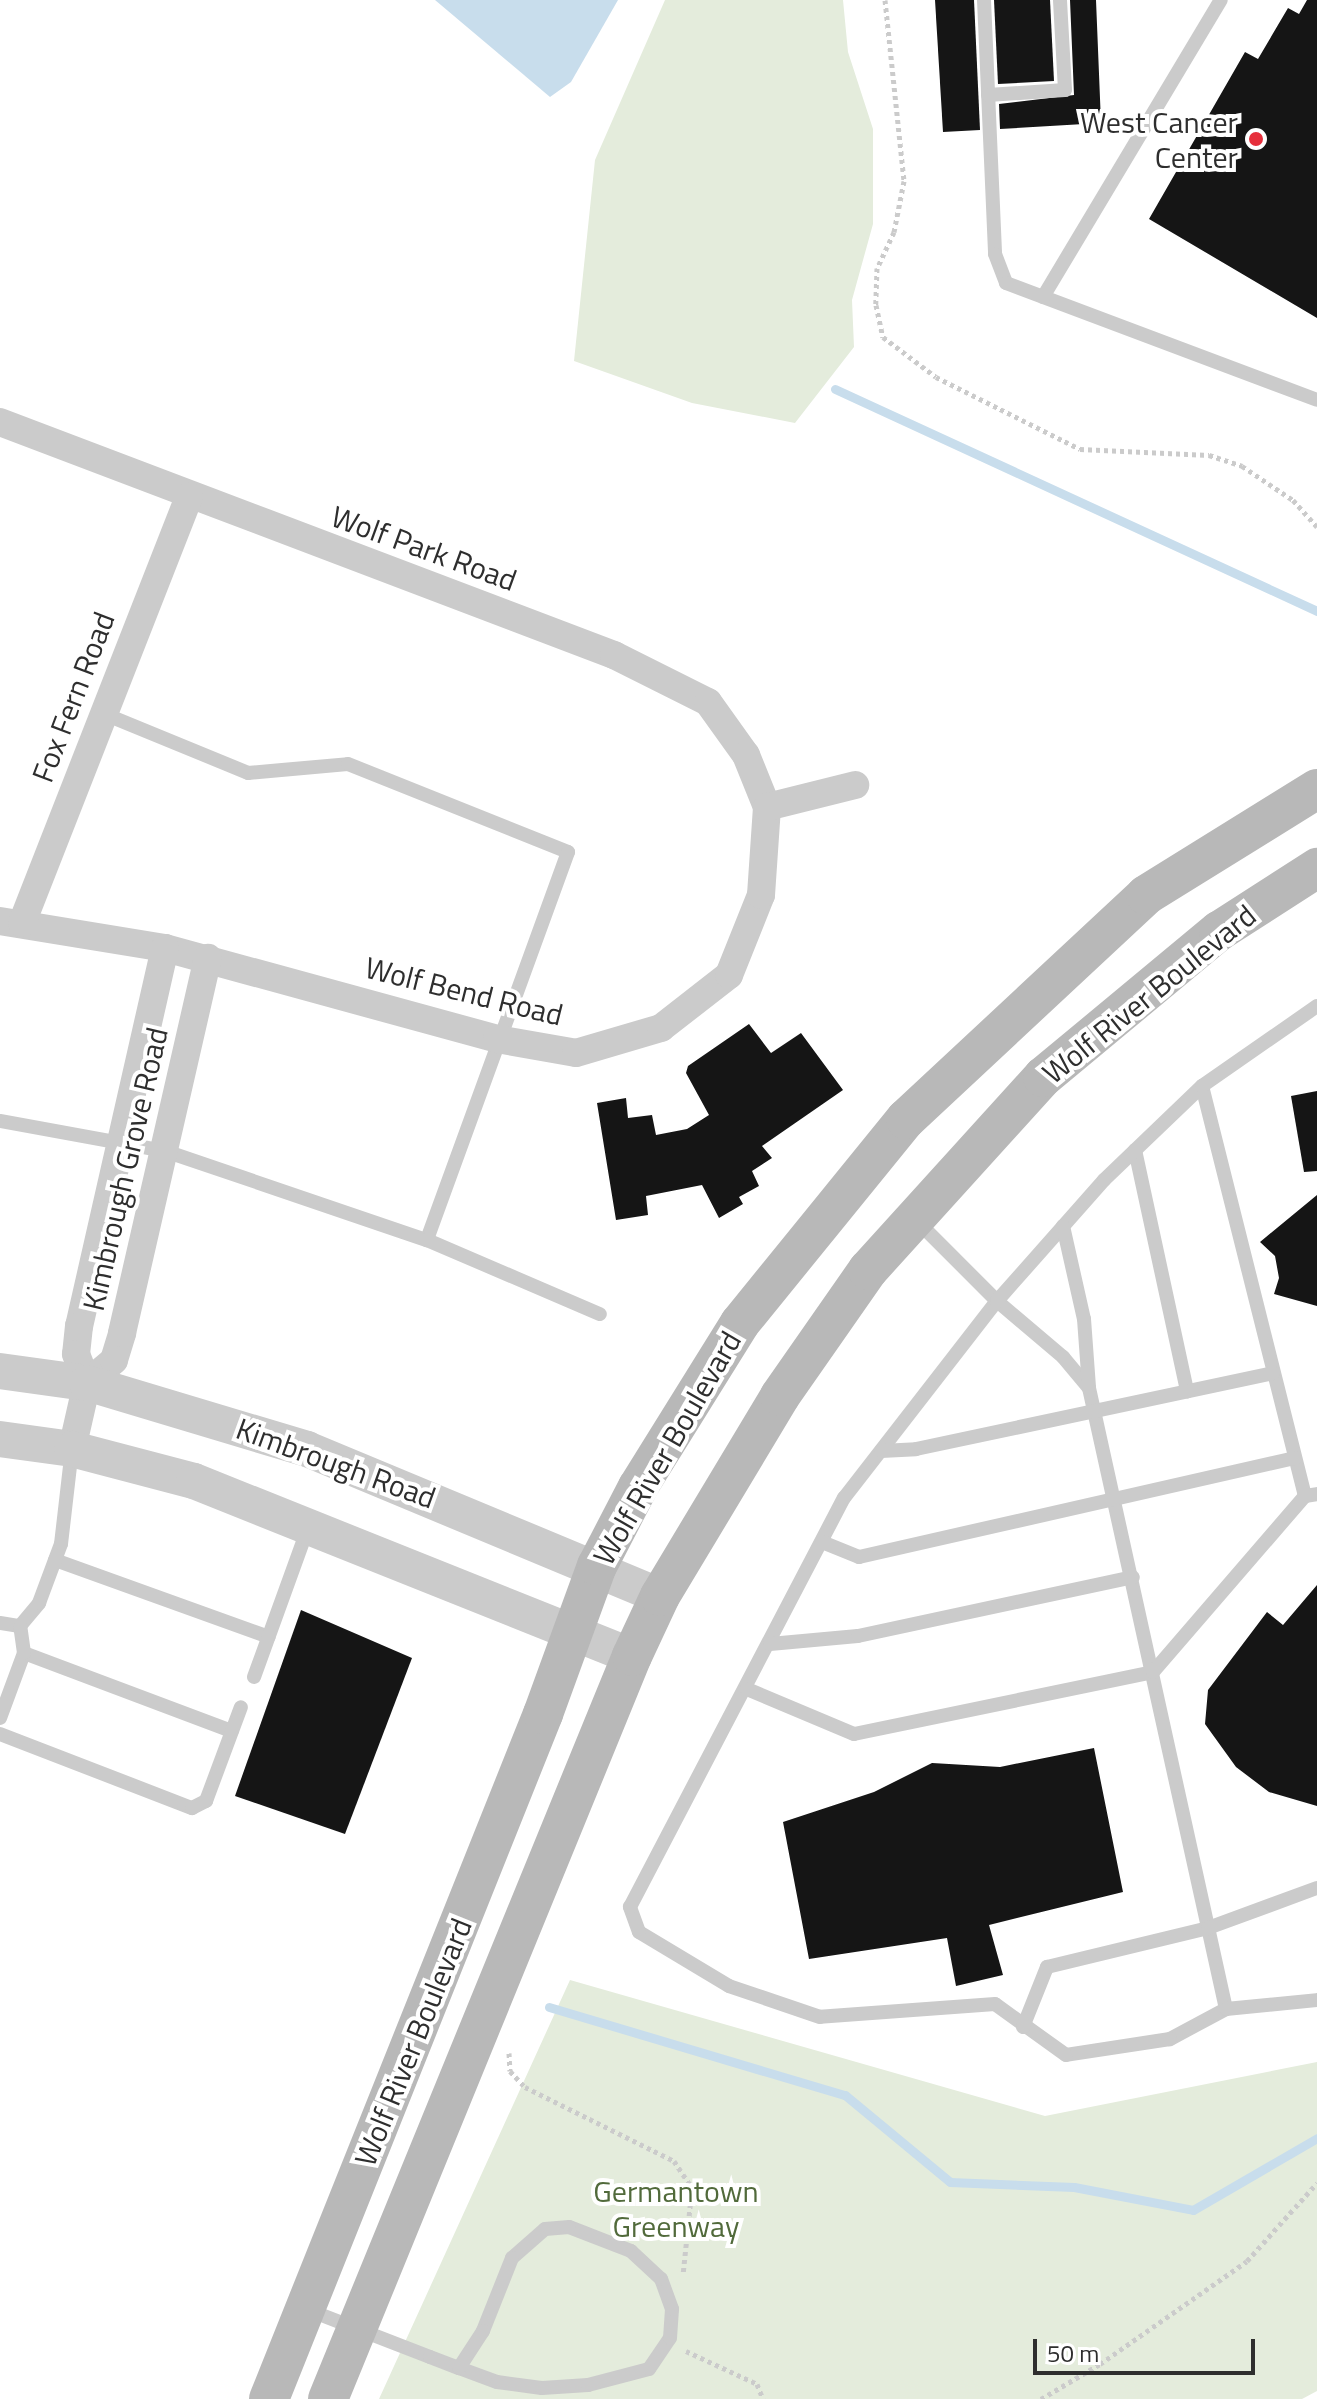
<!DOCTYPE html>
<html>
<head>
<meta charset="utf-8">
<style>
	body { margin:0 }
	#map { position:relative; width:1317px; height:2399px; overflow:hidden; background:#fff; font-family:"Titillium Web",sans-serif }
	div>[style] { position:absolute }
	.green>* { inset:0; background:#e4ecdc }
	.water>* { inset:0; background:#c8ddec }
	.stream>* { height:9px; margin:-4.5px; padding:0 4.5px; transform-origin:4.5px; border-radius:4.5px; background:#c8ddec }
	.building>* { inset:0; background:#151515 }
	.path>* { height:5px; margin-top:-2.5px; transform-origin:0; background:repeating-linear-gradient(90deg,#cbcbcb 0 4px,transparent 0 8px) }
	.service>* { height:14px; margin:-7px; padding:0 7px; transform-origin:7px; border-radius:7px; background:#cbcbcb }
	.minor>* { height:28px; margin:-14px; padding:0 14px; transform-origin:14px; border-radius:14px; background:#cbcbcb }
	.tertiary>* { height:36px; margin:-18px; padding:0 18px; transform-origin:18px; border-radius:18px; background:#cbcbcb }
	.secondary>* { height:40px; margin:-20px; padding:0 20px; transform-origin:20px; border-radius:20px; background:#b8b8b8 }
	.dots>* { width:22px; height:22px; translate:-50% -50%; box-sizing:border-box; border:4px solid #fff; border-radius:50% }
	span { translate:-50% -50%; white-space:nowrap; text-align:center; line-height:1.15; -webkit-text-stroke:8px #fff; paint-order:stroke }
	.poi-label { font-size:30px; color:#2e2e2e }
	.right { translate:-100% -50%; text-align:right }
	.street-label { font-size:30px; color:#2e2e2e }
	.park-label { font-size:30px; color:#516a3b }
	.scale { position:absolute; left:1033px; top:2339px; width:222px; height:36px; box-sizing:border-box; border:4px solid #2e2e2e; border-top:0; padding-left:10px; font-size:24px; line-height:28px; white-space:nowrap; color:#2e2e2e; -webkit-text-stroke:6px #fff; paint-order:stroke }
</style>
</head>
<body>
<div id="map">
	<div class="green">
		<i style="clip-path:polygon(665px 0,843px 0,848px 52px,873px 129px,873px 224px,852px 300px,854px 347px,795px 423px,692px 403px,574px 361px,595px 160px)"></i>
		<i style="clip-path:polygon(570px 1980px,1045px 2116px,1317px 2062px,1317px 2391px,1302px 2399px,379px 2399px)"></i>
	</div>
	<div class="water">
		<i style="clip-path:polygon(435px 0,618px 0,571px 82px,550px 97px)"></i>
	</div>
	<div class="stream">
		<i style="left:835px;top:389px;width:531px;rotate:24.73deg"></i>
		<i style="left:549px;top:2007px;width:309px;rotate:16.6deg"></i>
		<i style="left:845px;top:2095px;width:136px;rotate:39.6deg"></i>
		<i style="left:950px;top:2182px;width:124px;rotate:2.3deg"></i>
		<i style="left:1074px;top:2187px;width:121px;rotate:10.9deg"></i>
		<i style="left:1193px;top:2210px;width:143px;rotate:-30.1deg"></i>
	</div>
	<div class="building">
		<i style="clip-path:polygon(935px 0,974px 0,980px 130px,943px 132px)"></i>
		<i style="clip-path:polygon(994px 0,1050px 0,1054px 81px,998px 84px)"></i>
		<i style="clip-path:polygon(1070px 0,1096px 0,1101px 123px,1000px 129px,999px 104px,1074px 95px)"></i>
		<i style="clip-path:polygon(1307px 0,1317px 0,1317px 318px,1149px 219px,1245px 52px,1258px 59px,1288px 8px,1299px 14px)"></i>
		<i style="clip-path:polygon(749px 1024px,771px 1053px,801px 1033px,843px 1090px,762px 1146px,772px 1158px,752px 1171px,759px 1186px,739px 1197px,743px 1204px,719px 1218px,702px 1185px,646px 1196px,648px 1215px,616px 1220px,597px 1103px,626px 1098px,628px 1118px,652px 1115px,656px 1135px,687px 1129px,709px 1115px,686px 1073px,688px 1066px)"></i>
		<i style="clip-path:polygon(1317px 1091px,1317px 1171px,1304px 1172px,1291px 1096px)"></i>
		<i style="clip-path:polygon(1317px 1195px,1317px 1306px,1274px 1294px,1279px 1278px,1275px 1256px,1260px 1242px)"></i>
		<i style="clip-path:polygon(1317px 1585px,1317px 1806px,1269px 1792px,1236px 1767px,1205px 1724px,1208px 1690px,1267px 1612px,1283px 1625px)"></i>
		<i style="clip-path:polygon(301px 1610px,412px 1658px,345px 1834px,235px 1796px)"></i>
		<i style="clip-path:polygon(1094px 1748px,1123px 1892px,989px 1925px,1003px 1975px,956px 1986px,947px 1938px,809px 1959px,783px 1822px,874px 1792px,932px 1763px,1000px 1767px)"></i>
	</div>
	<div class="path">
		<i style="left:885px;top:0;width:182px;rotate:84deg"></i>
		<i style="left:904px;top:181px;width:52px;rotate:101.1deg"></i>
		<i style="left:894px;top:232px;width:40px;rotate:115deg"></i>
		<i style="left:877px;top:268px;width:37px;rotate:92deg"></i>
		<i style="left:876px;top:305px;width:33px;rotate:78deg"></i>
		<i style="left:883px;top:337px;width:66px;rotate:37deg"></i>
		<i style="left:936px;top:377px;width:161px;rotate:26.6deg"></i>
		<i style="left:1080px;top:449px;width:129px;rotate:2.7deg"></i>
		<i style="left:1209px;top:455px;width:35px;rotate:18deg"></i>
		<i style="left:1242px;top:466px;width:61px;rotate:33.7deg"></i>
		<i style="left:1293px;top:500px;width:36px;rotate:48deg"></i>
		<i style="left:509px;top:2053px;width:18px;rotate:87deg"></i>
		<i style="left:510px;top:2071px;width:22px;rotate:47deg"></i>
		<i style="left:525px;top:2087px;width:166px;rotate:26.4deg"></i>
		<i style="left:674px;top:2161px;width:32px;rotate:56deg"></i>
		<i style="left:692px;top:2188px;width:87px;rotate:95.9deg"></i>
		<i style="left:686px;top:2351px;width:78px;rotate:24.9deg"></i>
		<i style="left:757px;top:2384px;width:16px;rotate:68deg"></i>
		<i style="left:1041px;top:2399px;width:69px;rotate:-30.7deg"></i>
		<i style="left:1100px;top:2364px;width:179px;rotate:-35deg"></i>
		<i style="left:1247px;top:2261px;width:105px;rotate:-48.1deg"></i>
	</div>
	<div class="service">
		<i style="left:984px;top:0;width:254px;rotate:87.5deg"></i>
		<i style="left:995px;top:254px;width:31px;rotate:69deg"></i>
		<i style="left:1006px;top:283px;width:332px;rotate:20.6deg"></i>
		<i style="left:988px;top:95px;width:77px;rotate:-3.7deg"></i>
		<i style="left:1065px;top:90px;width:90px;rotate:-93.2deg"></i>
		<i style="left:1043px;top:297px;width:346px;rotate:-59.1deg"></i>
		<i style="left:102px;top:713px;width:158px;rotate:22.3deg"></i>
		<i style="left:248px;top:773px;width:100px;rotate:-5.1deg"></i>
		<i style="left:348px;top:764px;width:237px;rotate:21.8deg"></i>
		<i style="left:568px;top:852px;width:413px;rotate:110deg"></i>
		<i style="left:1202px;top:1086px;width:423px;rotate:75.9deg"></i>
		<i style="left:0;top:1121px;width:168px;rotate:10.3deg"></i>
		<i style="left:165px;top:1151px;width:277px;rotate:18.8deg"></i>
		<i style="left:427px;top:1240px;width:188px;rotate:23.2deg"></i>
		<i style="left:1135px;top:1150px;width:247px;rotate:77.8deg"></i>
		<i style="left:918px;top:1222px;width:112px;rotate:45deg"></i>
		<i style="left:997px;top:1301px;width:87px;rotate:40.3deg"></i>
		<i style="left:1063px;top:1357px;width:40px;rotate:50deg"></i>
		<i style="left:1089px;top:1388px;width:636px;rotate:77.56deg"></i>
		<i style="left:1226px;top:2009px;width:64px;rotate:151.8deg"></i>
		<i style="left:1170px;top:2039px;width:105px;rotate:171.3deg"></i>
		<i style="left:1066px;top:2055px;width:87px;rotate:-144.3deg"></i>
		<i style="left:995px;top:2004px;width:175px;rotate:175.8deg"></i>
		<i style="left:820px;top:2017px;width:96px;rotate:-161.2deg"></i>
		<i style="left:729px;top:1986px;width:105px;rotate:-149deg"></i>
		<i style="left:639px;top:1932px;width:27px;rotate:-110deg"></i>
		<i style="left:630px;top:1907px;width:462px;rotate:-62.4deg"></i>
		<i style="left:844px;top:1498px;width:249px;rotate:-52.2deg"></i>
		<i style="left:997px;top:1301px;width:162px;rotate:-48.5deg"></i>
		<i style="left:1104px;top:1180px;width:136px;rotate:-43.8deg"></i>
		<i style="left:1202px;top:1086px;width:140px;rotate:-34.8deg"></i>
		<i style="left:1063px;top:1226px;width:95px;rotate:77.3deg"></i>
		<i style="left:1084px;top:1319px;width:68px;rotate:85.8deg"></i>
		<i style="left:881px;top:1451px;width:35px;rotate:-3deg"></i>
		<i style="left:916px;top:1449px;width:365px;rotate:-12deg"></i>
		<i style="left:822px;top:1542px;width:40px;rotate:22deg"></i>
		<i style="left:859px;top:1557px;width:447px;rotate:-12.8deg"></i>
		<i style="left:55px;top:1560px;width:227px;rotate:19.8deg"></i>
		<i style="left:0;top:1623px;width:20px;rotate:9deg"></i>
		<i style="left:20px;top:1626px;width:30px;rotate:-50deg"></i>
		<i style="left:39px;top:1603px;width:63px;rotate:-69.6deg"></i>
		<i style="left:61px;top:1544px;width:96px;rotate:-83.4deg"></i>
		<i style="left:770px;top:1644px;width:88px;rotate:-5.2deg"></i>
		<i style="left:858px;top:1636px;width:281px;rotate:-12.1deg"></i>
		<i style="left:24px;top:1653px;width:222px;rotate:20.6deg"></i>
		<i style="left:254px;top:1677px;width:158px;rotate:-70.1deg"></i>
		<i style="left:747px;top:1689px;width:116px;rotate:22.8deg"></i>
		<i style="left:854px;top:1734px;width:305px;rotate:-11.7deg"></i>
		<i style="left:1153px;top:1672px;width:233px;rotate:-49.2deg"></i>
		<i style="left:1305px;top:1496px;width:12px;rotate:-9deg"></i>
		<i style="left:0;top:1718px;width:69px;rotate:-69.7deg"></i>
		<i style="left:24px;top:1653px;width:27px;rotate:-98deg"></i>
		<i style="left:0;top:1734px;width:206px;rotate:21.1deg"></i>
		<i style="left:192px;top:1808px;width:16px;rotate:-27deg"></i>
		<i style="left:206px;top:1801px;width:100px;rotate:-69.6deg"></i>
		<i style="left:1226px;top:2009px;width:91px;rotate:-5.6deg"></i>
		<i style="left:1023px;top:2027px;width:65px;rotate:-68.2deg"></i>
		<i style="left:1047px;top:1967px;width:166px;rotate:-13.6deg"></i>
		<i style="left:1208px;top:1928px;width:116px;rotate:-20.2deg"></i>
		<i style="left:306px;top:2309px;width:133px;rotate:21.2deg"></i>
		<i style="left:430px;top:2357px;width:31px;rotate:21deg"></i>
		<i style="left:459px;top:2368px;width:40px;rotate:20.2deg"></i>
		<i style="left:497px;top:2382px;width:45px;rotate:7.6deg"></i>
		<i style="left:542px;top:2388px;width:46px;rotate:-3.7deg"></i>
		<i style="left:588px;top:2385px;width:63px;rotate:-14.7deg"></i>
		<i style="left:649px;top:2369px;width:37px;rotate:-56deg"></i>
		<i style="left:670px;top:2338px;width:29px;rotate:-86deg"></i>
		<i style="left:672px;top:2309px;width:32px;rotate:-110deg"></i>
		<i style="left:661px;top:2279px;width:41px;rotate:-137deg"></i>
		<i style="left:631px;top:2251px;width:66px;rotate:-158.8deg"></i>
		<i style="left:569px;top:2227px;width:24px;rotate:175deg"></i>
		<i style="left:545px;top:2229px;width:44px;rotate:138.7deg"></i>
		<i style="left:512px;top:2258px;width:79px;rotate:111.7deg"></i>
		<i style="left:483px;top:2331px;width:44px;rotate:123deg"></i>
	</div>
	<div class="minor">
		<i style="left:0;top:422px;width:657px;rotate:20.78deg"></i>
		<i style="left:614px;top:655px;width:105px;rotate:26.6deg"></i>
		<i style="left:708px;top:702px;width:65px;rotate:54.4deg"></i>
		<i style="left:746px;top:755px;width:56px;rotate:68deg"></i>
		<i style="left:0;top:921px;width:167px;rotate:9.3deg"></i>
		<i style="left:165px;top:948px;width:344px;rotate:15.3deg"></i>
		<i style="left:497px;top:1039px;width:80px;rotate:10deg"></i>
		<i style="left:576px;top:1053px;width:89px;rotate:-16.4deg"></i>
		<i style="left:661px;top:1028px;width:86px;rotate:-37.9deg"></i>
		<i style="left:729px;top:975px;width:86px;rotate:-68.2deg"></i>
		<i style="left:761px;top:895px;width:88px;rotate:-86.1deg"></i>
		<i style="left:767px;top:807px;width:91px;rotate:-14deg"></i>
		<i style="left:22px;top:923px;width:458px;rotate:-68.6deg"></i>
		<i style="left:165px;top:948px;width:388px;rotate:102.8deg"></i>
		<i style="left:79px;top:1326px;width:28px;rotate:96deg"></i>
		<i style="left:76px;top:1354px;width:31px;rotate:69deg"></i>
		<i style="left:87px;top:1383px;width:35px;rotate:-40deg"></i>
		<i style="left:114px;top:1360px;width:28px;rotate:-73deg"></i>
		<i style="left:122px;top:1333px;width:385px;rotate:-77.1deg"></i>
		<i style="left:72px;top:1449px;width:68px;rotate:-77.2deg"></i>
	</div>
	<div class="tertiary">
		<i style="left:0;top:1371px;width:88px;rotate:7.9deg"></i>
		<i style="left:87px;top:1383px;width:230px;rotate:16.7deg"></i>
		<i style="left:307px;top:1449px;width:382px;rotate:22.6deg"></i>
		<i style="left:0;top:1439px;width:73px;rotate:7.9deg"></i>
		<i style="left:72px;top:1449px;width:126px;rotate:14.7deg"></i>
		<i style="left:194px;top:1481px;width:472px;rotate:21.8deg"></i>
	</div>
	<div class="secondary">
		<i style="left:269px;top:2399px;width:738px;rotate:-68.2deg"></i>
		<i style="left:543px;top:1714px;width:158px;rotate:-70deg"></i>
		<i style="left:597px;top:1566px;width:89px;rotate:-62.6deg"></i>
		<i style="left:638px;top:1487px;width:193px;rotate:-58.1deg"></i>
		<i style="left:740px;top:1323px;width:263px;rotate:-50.9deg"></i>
		<i style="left:906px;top:1119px;width:328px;rotate:-43deg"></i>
		<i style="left:1146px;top:895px;width:201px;rotate:-31.8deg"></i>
		<i style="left:328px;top:2399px;width:803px;rotate:-67.75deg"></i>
		<i style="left:632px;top:1656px;width:66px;rotate:-65deg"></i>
		<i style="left:660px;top:1596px;width:233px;rotate:-59deg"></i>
		<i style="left:780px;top:1396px;width:154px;rotate:-55.1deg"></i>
		<i style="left:868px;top:1270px;width:261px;rotate:-47.8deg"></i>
		<i style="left:1043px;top:1077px;width:229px;rotate:-39.7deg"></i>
		<i style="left:1219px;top:931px;width:117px;rotate:-32.7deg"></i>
	</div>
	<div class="dots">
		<i style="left:1256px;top:139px;background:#e62f3c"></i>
	</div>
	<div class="poi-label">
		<span class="right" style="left:1238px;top:139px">West Cancer<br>Center</span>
	</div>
	<div class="street-label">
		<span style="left:424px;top:548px;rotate:20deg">Wolf Park Road</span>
		<span style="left:73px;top:697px;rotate:-69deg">Fox Fern Road</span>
		<span style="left:464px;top:991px;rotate:14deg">Wolf Bend Road</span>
		<span style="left:1149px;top:994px;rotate:-39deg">Wolf River Boulevard</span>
		<span style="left:125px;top:1169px;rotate:-77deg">Kimbrough Grove Road</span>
		<span style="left:667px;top:1448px;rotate:-60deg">Wolf River Boulevard</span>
		<span style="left:336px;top:1463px;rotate:20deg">Kimbrough Road</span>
		<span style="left:413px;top:2042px;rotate:-68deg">Wolf River Boulevard</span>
	</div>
	<div class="park-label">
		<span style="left:676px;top:2208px">Germantown<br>Greenway</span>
	</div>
	<div class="scale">50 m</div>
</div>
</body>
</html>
